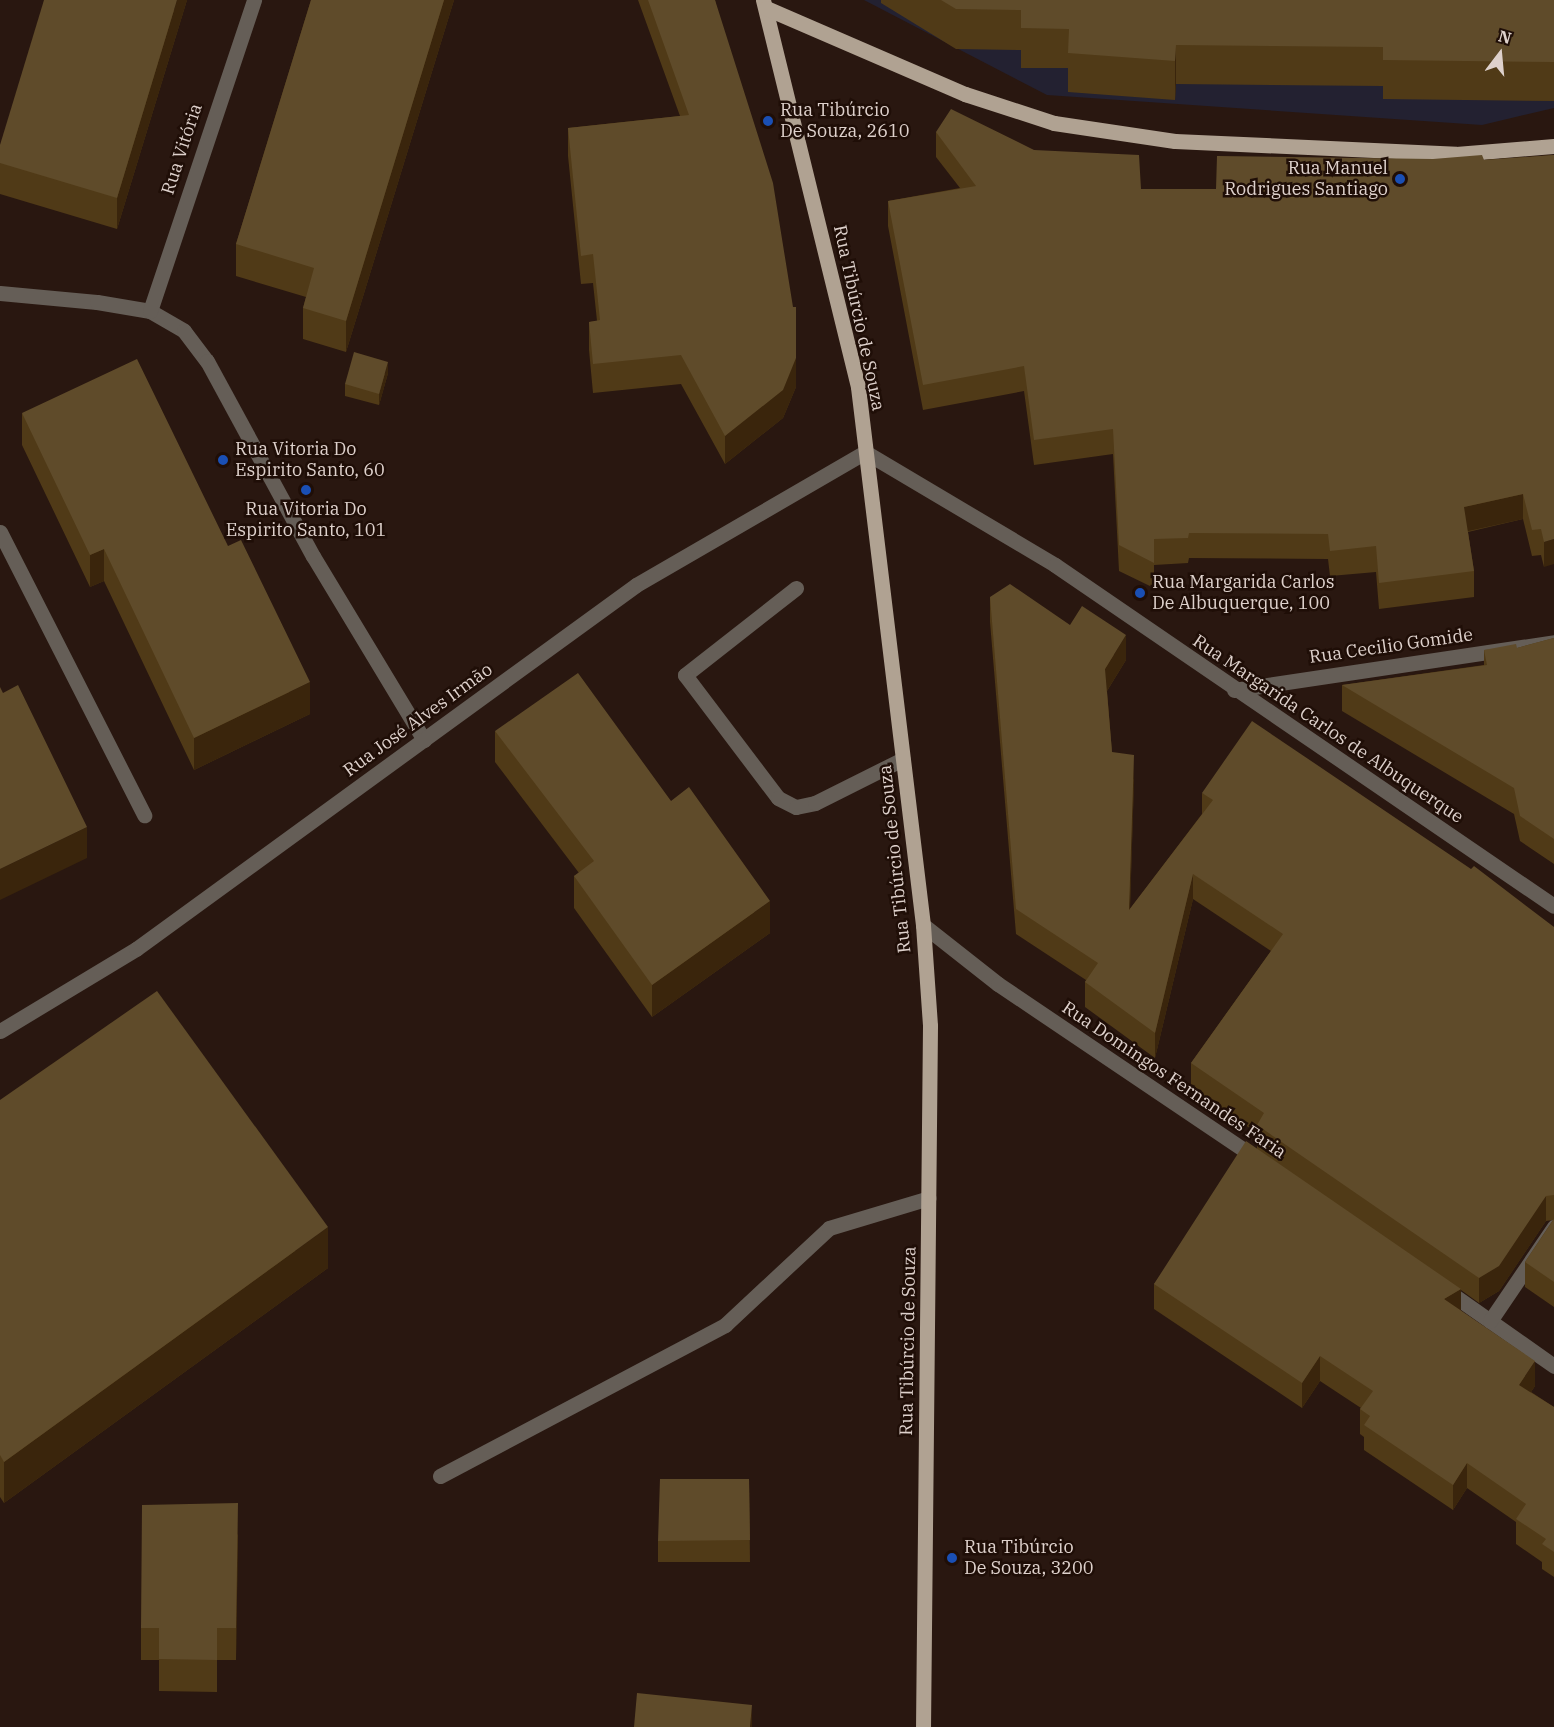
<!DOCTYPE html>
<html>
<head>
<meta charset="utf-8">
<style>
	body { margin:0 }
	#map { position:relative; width:1554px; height:1727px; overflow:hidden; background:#291710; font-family:"IBM Plex Serif",serif }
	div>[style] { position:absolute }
	.industrial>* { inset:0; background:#232131 }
	.minor>* { height:15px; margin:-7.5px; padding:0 7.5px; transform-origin:7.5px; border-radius:7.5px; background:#655e57 }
	.major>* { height:15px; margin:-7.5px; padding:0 7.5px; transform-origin:7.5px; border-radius:7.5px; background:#b0a292 }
	.wall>* { inset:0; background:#503a17 }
	.shaded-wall>* { inset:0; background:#3a250c }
	.building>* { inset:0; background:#5f4b2a }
	.dots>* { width:16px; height:16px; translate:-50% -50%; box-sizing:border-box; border:3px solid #1f0e07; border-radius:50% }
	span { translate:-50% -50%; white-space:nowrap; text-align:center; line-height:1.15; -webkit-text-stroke:5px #1f0e07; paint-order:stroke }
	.poi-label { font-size:18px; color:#ded1cc }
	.left { translate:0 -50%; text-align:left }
	.right { translate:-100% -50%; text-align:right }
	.street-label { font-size:18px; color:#ded1cc }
	.north { position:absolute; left:1470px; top:24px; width:60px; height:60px; -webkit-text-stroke:4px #1f0e07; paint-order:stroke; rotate:16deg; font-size:16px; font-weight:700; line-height:24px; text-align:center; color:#ded1cc }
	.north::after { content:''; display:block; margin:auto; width:21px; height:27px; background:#ded1cc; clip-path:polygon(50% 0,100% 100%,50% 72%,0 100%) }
</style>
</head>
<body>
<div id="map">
	<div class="industrial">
		<i style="clip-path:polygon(864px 0,1554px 0,1554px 108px,1482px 125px,1047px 95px)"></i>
	</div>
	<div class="minor">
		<i style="left:0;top:293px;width:97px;rotate:5.3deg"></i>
		<i style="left:97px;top:302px;width:54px;rotate:9.6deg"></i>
		<i style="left:150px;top:311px;width:39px;rotate:30deg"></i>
		<i style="left:184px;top:331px;width:38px;rotate:53deg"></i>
		<i style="left:207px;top:361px;width:222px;rotate:61.5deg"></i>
		<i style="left:313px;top:556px;width:215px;rotate:58.9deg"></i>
		<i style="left:150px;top:311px;width:328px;rotate:-71.5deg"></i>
		<i style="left:0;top:532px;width:318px;rotate:63deg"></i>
		<i style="left:796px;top:588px;width:141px;rotate:141.9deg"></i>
		<i style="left:685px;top:675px;width:154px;rotate:52.9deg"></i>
		<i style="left:778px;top:798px;width:20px;rotate:27deg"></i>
		<i style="left:796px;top:807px;width:19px;rotate:-12deg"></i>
		<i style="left:815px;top:803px;width:98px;rotate:-26.6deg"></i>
		<i style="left:1234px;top:690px;width:324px;rotate:-8.5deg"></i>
		<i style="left:923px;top:925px;width:95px;rotate:38.2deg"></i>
		<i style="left:998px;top:984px;width:315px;rotate:34deg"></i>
		<i style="left:0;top:1031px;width:159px;rotate:-31.1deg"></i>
		<i style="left:136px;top:949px;width:618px;rotate:-36.05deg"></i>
		<i style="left:636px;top:585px;width:265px;rotate:-30.1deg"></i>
		<i style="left:865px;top:452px;width:221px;rotate:30.7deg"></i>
		<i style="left:1055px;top:565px;width:604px;rotate:34.35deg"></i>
		<i style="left:1446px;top:1290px;width:132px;rotate:35.1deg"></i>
		<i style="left:1490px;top:1321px;width:114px;rotate:-55.8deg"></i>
		<i style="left:440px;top:1476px;width:323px;rotate:-27.9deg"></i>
		<i style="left:725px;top:1325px;width:142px;rotate:-43deg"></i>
		<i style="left:829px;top:1228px;width:104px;rotate:-16.7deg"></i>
	</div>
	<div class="major">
		<i style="left:763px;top:0;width:398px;rotate:76.2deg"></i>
		<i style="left:858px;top:387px;width:542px;rotate:83.11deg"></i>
		<i style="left:923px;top:925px;width:101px;rotate:86deg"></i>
		<i style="left:930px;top:1026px;width:701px;rotate:90.57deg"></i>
		<i style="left:766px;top:8px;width:217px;rotate:23.4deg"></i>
		<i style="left:965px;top:94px;width:94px;rotate:18deg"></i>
		<i style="left:1054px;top:123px;width:122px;rotate:8.5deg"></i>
		<i style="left:1175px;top:141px;width:281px;rotate:2.6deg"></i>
		<i style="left:1456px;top:154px;width:98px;rotate:-4.7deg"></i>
	</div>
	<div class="wall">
		<i style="clip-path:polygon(187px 0,117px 229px,0 194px,0 145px)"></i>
		<i style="clip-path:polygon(311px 0,454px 0,346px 352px,303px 339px,303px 308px,306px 297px,236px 276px,236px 244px)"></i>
		<i style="clip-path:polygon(638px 0,715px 0,796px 387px,783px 418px,725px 464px,681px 384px,593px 393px,589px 350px,589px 322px,597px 321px,593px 283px,581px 284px,568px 156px,568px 128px,680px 116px)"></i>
		<i style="clip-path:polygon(881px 0,1554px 0,1554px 101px,1383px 99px,1383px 86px,1176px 84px,1175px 100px,1068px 92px,1068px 68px,1021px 68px,1021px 50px,956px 49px,881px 3px)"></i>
		<i style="clip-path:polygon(936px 132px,1034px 150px,1141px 189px,1216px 189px,1484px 160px,1554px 155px,1544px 567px,1541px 555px,1532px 556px,1523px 519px,1468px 532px,1474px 571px,1474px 597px,1379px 609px,1376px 572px,1330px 576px,1328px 559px,1189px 558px,1188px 563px,1154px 565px,1154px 588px,1119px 571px,1113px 454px,1034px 465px,1024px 391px,923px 410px,888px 226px,888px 201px,960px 188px,936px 157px)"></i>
		<i style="clip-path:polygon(388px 373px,379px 405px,345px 396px,345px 384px)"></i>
		<i style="clip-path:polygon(22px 413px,310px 714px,194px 770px,104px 581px,90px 587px,22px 445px)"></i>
		<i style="clip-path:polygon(990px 597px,1126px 660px,1107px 691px,1112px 752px,1134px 780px,1130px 909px,1202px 814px,1202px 793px,1554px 927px,1554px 1307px,1525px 1287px,1525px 1262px,1553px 1220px,1546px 1221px,1499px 1291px,1479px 1303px,1461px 1290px,1461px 1311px,1535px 1386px,1531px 1392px,1554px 1407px,1554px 1577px,1542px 1569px,1542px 1562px,1516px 1544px,1516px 1522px,1467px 1488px,1453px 1510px,1364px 1450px,1364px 1437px,1360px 1434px,1360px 1409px,1361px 1408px,1320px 1381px,1302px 1408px,1154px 1309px,1154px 1284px,1257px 1149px,1257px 1133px,1191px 1088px,1191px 1063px,1271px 951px,1193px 899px,1155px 1058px,1085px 1007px,1085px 982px,1086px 980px,1016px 934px,990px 622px)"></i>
		<i style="clip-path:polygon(1554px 638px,1554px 864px,1520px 841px,1514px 814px,1342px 711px,1342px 685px,1484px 665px,1484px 650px,1517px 648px)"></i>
		<i style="clip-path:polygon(495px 731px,671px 801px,770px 933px,652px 1017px,574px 908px,574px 876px,579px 873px,495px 762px)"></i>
		<i style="clip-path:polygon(0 1100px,328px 1268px,4px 1503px,0 1497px)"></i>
		<i style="clip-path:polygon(749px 1479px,750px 1562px,658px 1562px,658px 1541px)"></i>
		<i style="clip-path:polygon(238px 1534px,236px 1660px,217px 1660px,217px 1692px,159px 1691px,159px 1660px,141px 1660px,141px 1628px)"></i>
	</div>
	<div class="shaded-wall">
		<i style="clip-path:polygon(177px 0,187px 0,117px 229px,117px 198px)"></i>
		<i style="clip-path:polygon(444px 0,454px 0,346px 352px,346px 321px)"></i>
		<i style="clip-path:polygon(1176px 45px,1176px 84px,1175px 100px,1175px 61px)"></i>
		<i style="clip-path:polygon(796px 358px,796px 387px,783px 418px,725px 464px,725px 436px)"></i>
		<i style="clip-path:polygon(388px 362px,388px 373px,379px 405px,379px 394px)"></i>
		<i style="clip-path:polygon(1523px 494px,1523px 519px,1464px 532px,1464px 507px)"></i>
		<i style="clip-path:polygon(1554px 539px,1554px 564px,1544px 567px,1544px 542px)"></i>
		<i style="clip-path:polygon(104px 549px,104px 581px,90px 587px,90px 555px)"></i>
		<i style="clip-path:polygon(1126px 635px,1126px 660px,1105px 694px,1105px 669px)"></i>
		<i style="clip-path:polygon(310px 682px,310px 714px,194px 770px,194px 738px)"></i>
		<i style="clip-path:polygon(1134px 755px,1134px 780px,1129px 935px,1129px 910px)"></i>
		<i style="clip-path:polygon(87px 827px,87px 858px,0 900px,0 869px)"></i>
		<i style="clip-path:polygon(1193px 874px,1193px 899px,1155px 1058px,1155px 1033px)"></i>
		<i style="clip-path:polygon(770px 901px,770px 933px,652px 1017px,652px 985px)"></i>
		<i style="clip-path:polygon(1546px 1196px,1546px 1221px,1499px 1291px,1479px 1303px,1479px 1278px)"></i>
		<i style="clip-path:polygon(328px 1227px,328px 1268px,4px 1503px,4px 1462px)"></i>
		<i style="clip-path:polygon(1461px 1289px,1461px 1314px,1444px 1299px)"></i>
		<i style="clip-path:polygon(1320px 1356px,1320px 1381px,1302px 1408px,1302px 1383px)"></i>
		<i style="clip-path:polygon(1535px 1361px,1535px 1386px,1519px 1410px,1519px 1385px)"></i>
		<i style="clip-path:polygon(1467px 1463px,1467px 1488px,1453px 1510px,1453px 1485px)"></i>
		<i style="clip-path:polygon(238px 1503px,238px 1534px,236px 1660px,236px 1628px)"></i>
		<i style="clip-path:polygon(752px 1705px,752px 1727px,750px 1727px)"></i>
	</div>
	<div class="building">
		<i style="clip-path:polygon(44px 0,177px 0,117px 198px,0 163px,0 145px)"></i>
		<i style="clip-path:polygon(311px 0,444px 0,346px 321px,303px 308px,314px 268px,236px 244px)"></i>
		<i style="clip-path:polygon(648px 0,715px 0,773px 183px,793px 307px,796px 307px,796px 358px,783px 390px,725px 436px,681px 355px,593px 364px,589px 322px,600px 320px,593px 254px,581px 256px,568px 128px,689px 115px)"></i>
		<i style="clip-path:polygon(941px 0,1554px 0,1554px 62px,1383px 60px,1383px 47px,1176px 45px,1175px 61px,1068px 53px,1069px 29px,1021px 28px,1021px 10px,956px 9px)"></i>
		<i style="clip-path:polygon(951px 109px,1034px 150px,1139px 155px,1141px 189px,1216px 189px,1217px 156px,1433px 159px,1482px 155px,1484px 160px,1554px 155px,1554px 539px,1544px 542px,1541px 529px,1532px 530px,1523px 494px,1464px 507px,1474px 571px,1379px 583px,1376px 546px,1330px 551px,1328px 534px,1189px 533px,1188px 538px,1154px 539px,1154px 563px,1119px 545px,1113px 429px,1034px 440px,1024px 366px,923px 385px,888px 201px,976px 186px,936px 132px)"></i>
		<i style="clip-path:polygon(354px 352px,388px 362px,379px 394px,345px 384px)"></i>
		<i style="clip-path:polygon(137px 359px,228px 546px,241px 540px,310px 682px,194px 738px,104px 549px,90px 555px,22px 413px)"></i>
		<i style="clip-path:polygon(1010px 584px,1070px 625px,1082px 606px,1126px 635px,1105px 669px,1112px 752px,1134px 755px,1129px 910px,1213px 800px,1202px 793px,1252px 721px,1471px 869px,1474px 866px,1554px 927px,1554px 1195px,1546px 1196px,1499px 1266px,1479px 1278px,1257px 1125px,1264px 1113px,1191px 1063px,1283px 934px,1193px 874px,1155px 1033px,1085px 982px,1098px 963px,1016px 909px,990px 597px)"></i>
		<i style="clip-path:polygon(1554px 638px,1554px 839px,1520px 816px,1514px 788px,1342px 685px,1487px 665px,1484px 650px,1516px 644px,1517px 648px)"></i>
		<i style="clip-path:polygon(578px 673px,671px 801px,689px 787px,770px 901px,652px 985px,574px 876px,594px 861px,495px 731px)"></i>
		<i style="clip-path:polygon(18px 685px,87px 827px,0 869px,0 687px,3px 693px)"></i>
		<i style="clip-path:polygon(157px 991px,328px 1227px,4px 1462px,0 1455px,0 1100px)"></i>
		<i style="clip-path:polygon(1246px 1141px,1461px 1289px,1444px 1299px,1535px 1361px,1519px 1385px,1554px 1407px,1554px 1552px,1542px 1544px,1546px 1539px,1516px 1519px,1526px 1504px,1467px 1463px,1453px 1485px,1364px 1425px,1370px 1416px,1360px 1409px,1373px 1391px,1320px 1356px,1302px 1383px,1154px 1284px)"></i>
		<i style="clip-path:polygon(1554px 1219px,1554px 1282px,1525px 1262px)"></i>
		<i style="clip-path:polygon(660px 1479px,749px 1479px,750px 1540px,658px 1541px)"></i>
		<i style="clip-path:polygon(238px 1503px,236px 1628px,217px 1628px,217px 1660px,159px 1659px,159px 1628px,141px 1628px,142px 1505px)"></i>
		<i style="clip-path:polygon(637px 1693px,752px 1705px,750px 1727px,634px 1727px)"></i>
	</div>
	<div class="dots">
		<i style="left:768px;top:121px;background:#1a4fb4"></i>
		<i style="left:1400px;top:179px;background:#1a4fb4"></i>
		<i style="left:223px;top:460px;background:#1a4fb4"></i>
		<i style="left:306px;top:490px;background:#1a4fb4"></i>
		<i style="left:1140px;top:593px;background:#1a4fb4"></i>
		<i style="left:952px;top:1558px;background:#1a4fb4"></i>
	</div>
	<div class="poi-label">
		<span class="left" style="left:780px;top:121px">Rua Tibúrcio<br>De Souza, 2610</span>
		<span class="right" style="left:1388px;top:179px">Rua Manuel<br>Rodrigues Santiago</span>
		<span class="left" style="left:235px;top:460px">Rua Vitoria Do<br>Espirito Santo, 60</span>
		<span style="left:306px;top:520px">Rua Vitoria Do<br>Espirito Santo, 101</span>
		<span class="left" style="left:1152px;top:593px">Rua Margarida Carlos<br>De Albuquerque, 100</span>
		<span class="left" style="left:964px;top:1558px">Rua Tibúrcio<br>De Souza, 3200</span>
	</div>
	<div class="street-label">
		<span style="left:182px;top:149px;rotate:-72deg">Rua Vitória</span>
		<span style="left:859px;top:318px;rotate:78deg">Rua Tibúrcio de Souza</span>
		<span style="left:1391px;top:646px;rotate:-8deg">Rua Cecilio Gomide</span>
		<span style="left:418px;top:720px;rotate:-36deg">Rua José Alves Irmão</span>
		<span style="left:1328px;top:729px;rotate:34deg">Rua Margarida Carlos de Albuquerque</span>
		<span style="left:895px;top:859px;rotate:-96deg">Rua Tibúrcio de Souza</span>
		<span style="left:1174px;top:1080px;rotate:34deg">Rua Domingos Fernandes Faria</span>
		<span style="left:908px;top:1341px;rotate:-89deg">Rua Tibúrcio de Souza</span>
	</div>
	<div class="north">N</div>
</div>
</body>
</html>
